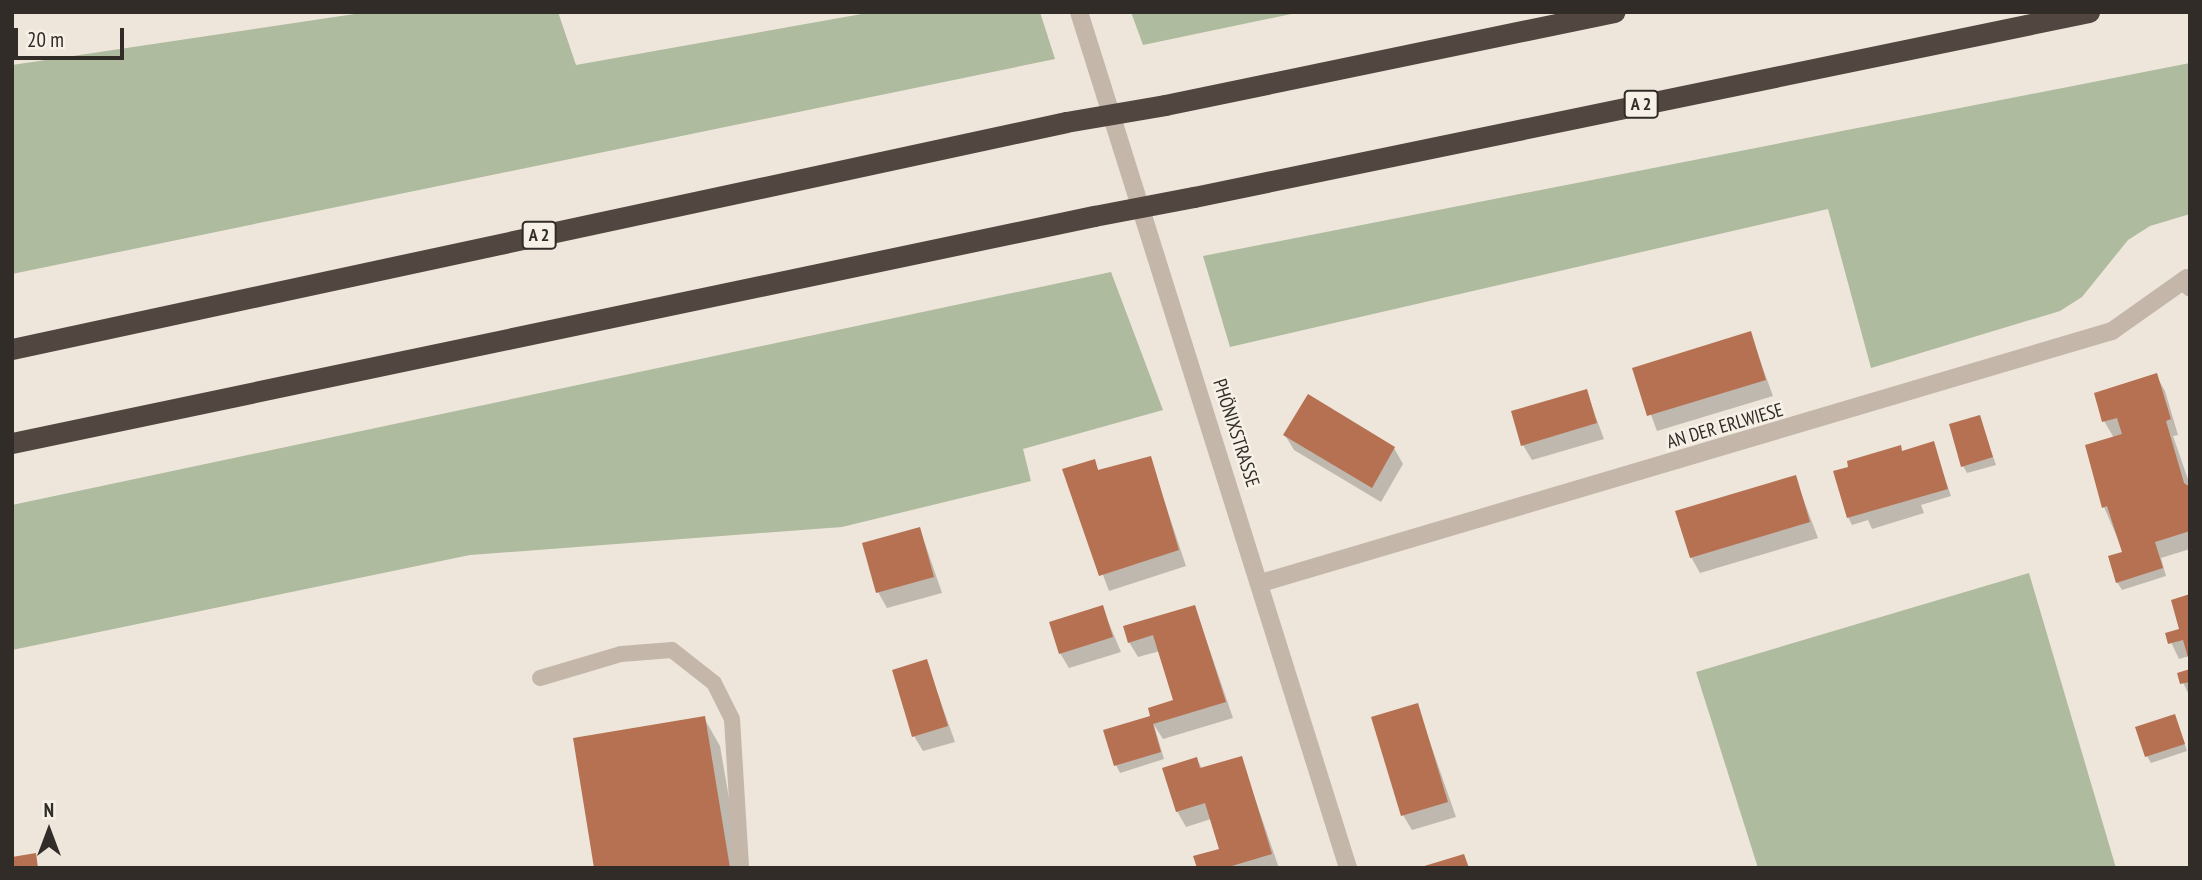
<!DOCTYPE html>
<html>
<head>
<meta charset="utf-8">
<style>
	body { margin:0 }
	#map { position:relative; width:2202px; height:880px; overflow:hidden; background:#eee6db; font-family:"PT Sans Narrow",sans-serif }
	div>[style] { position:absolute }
	.green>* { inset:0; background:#afbb9e }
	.shadow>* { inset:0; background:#0003 }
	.building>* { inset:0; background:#b57152 }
	.service>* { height:16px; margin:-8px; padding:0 8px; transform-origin:8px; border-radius:8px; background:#c4b7a9 }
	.minor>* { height:18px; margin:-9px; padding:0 9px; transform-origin:9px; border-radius:9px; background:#c4b7a9 }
	.motorway>* { height:21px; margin:-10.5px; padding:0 10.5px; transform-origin:10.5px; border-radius:10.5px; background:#524740 }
	.motorway-bridge>* { height:21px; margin:-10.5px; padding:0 10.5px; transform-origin:10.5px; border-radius:10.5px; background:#524740 }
	span { translate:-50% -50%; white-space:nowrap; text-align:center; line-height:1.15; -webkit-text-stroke:5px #f6f0e7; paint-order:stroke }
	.shield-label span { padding:2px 5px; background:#f6f0e7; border:2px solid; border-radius:5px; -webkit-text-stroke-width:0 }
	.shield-label { font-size:18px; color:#322c28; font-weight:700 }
	.street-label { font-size:19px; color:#322c28 }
	.frame { position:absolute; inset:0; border:14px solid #322c28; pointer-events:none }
	.north { position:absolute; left:14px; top:796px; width:70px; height:70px; -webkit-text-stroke:5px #f6f0e7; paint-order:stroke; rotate:0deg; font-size:19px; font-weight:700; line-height:28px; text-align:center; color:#322c28 }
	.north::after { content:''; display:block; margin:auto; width:24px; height:32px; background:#322c28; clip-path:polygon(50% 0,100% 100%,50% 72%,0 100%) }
	.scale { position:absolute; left:14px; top:28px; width:110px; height:32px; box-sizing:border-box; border:4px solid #322c28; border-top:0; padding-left:9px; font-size:21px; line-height:24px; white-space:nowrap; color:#322c28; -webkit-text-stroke:5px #f6f0e7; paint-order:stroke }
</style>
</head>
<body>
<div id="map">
	<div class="green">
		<i style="clip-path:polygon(368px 12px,558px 12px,576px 65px,873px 12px,1040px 12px,1055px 59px,12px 274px,12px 65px)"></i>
		<i style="clip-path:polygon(1131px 12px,1301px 12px,1143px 45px)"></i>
		<i style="clip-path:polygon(2190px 63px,2190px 214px,2150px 226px,2128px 240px,2082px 297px,2060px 311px,1871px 368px,1828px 209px,1230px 347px,1203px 256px)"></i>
		<i style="clip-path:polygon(1111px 272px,1163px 410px,1023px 449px,1031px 481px,842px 527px,470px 555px,12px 650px,12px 505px)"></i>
		<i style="clip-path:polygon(2029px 573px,2116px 868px,1758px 868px,1696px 672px)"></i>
	</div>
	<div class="shadow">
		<i style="clip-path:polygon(1750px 333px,1773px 396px,1657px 431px,1634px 369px)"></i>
		<i style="clip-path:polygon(2156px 375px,2165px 391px,2178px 435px,2173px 436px,2190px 485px,2190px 549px,2161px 558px,2166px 576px,2122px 590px,2117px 582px,2124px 553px,2104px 507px,2114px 438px,2104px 421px)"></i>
		<i style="clip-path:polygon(1586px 391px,1604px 439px,1532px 460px,1523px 445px)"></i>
		<i style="clip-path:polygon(1979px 417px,1996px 465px,1967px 473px,1963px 466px)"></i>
		<i style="clip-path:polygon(1285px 435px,1394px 448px,1403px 464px,1381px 502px,1294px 450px)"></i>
		<i style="clip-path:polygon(1933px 444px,1951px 496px,1921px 505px,1924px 513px,1872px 529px,1868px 520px,1852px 525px,1848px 517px,1903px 452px)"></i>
		<i style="clip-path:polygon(1150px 458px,1186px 566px,1109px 591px,1064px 470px,1094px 461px,1099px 472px)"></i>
		<i style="clip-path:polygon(1795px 477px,1818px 538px,1700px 573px,1691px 557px)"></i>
		<i style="clip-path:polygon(920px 529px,942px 593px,887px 608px,878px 592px)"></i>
		<i style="clip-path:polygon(1102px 607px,1121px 652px,1069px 668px,1060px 653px)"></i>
		<i style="clip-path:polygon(1195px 607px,1233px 718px,1163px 739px,1154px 725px,1164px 759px,1120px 773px,1116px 765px,1152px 717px,1175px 701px,1160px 651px,1138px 657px,1129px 642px)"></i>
		<i style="clip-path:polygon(2182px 630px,2189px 656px,2179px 659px,2167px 634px)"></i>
		<i style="clip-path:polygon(926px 661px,955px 742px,923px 751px,914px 736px)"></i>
		<i style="clip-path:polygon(2190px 671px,2190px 697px,2179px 674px)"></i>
		<i style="clip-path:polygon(1417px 705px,1456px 817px,1412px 830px,1403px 815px)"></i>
		<i style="clip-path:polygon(704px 718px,720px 746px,741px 868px,596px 868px)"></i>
		<i style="clip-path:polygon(2178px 724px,2187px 751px,2151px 763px,2147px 756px)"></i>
		<i style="clip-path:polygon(1241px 758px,1279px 868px,1198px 868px,1221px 850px,1211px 819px,1186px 827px,1177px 811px,1197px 759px,1202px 769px)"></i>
	</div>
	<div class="building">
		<i style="clip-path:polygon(1751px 331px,1766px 380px,1647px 416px,1632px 368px)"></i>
		<i style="clip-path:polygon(2157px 373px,2171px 419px,2166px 421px,2184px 483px,2190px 487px,2190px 531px,2155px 542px,2163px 568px,2116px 583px,2108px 556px,2122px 552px,2107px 506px,2102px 508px,2085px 445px,2122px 434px,2117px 418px,2102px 422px,2094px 393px)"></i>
		<i style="clip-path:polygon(1587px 389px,1597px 423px,1521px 446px,1511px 411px)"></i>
		<i style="clip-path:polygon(1308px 394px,1395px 447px,1372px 488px,1283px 435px)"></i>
		<i style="clip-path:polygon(1980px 415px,1993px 457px,1961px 467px,1949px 424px)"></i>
		<i style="clip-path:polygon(1934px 441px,1948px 489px,1847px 518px,1833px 471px,1848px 467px,1847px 461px,1901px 445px,1902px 451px)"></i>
		<i style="clip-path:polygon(1151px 456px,1179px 550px,1099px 576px,1062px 469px,1095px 459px,1098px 470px)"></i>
		<i style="clip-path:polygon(1796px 475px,1810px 522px,1690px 558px,1675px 511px)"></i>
		<i style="clip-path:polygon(920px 527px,934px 577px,876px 593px,862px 543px)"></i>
		<i style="clip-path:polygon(2190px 594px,2190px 661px,2189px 661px,2183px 640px,2168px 644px,2165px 633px,2179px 629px,2171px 600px)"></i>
		<i style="clip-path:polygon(1103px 605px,1113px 637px,1059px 654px,1049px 622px)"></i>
		<i style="clip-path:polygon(1195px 605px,1226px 702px,1153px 724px,1161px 752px,1114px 766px,1103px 730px,1150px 716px,1148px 708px,1173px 700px,1153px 635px,1128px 643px,1123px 626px)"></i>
		<i style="clip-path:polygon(927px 659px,948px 726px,912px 737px,892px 670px)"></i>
		<i style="clip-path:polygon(2190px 669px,2190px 682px,2180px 684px,2177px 673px)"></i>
		<i style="clip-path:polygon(1418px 703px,1448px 802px,1401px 816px,1371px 717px)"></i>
		<i style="clip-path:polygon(2175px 714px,2185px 744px,2145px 757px,2135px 727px)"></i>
		<i style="clip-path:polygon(705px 716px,730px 868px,594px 868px,573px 738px)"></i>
		<i style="clip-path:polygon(1242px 756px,1272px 854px,1225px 868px,1197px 868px,1193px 856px,1219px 849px,1205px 803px,1176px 812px,1162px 768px,1197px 757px,1200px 768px)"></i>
		<i style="clip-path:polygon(36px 853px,38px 868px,12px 868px,12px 857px)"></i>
		<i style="clip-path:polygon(1464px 854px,1469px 868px,1421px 868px,1421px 867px)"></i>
	</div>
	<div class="service">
		<i style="left:540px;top:678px;width:84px;rotate:-16.5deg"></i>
		<i style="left:621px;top:654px;width:51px;rotate:-4.5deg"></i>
		<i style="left:672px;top:650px;width:53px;rotate:38.2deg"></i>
		<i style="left:714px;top:683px;width:40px;rotate:63.4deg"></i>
		<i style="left:732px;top:719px;width:149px;rotate:86.5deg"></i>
	</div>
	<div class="minor">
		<i style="left:1079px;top:12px;width:897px;rotate:72.55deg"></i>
		<i style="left:1261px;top:583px;width:888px;rotate:-16.5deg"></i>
		<i style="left:2112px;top:331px;width:92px;rotate:-35.2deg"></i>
		<i style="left:2187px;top:278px;width:10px;rotate:73deg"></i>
	</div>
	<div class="motorway">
		<i style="left:1165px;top:105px;width:459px;rotate:-11.7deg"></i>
		<i style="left:1194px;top:197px;width:914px;rotate:-11.68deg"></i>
		<i style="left:12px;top:349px;width:1078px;rotate:-12.15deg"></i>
		<i style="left:12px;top:443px;width:1106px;rotate:-11.85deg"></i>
	</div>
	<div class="motorway-bridge">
		<i style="left:1066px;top:122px;width:100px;rotate:-9.7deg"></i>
		<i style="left:1094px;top:216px;width:102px;rotate:-10.8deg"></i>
	</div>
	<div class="shield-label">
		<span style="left:1641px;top:104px">A 2</span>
		<span style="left:539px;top:235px">A 2</span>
	</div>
	<div class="street-label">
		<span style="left:1725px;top:426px;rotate:-16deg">AN DER ERLWIESE</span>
		<span style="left:1236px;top:433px;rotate:72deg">PHÖNIXSTRASSE</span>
	</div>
	<div class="frame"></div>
	<div class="north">N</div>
	<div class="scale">20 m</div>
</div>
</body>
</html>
